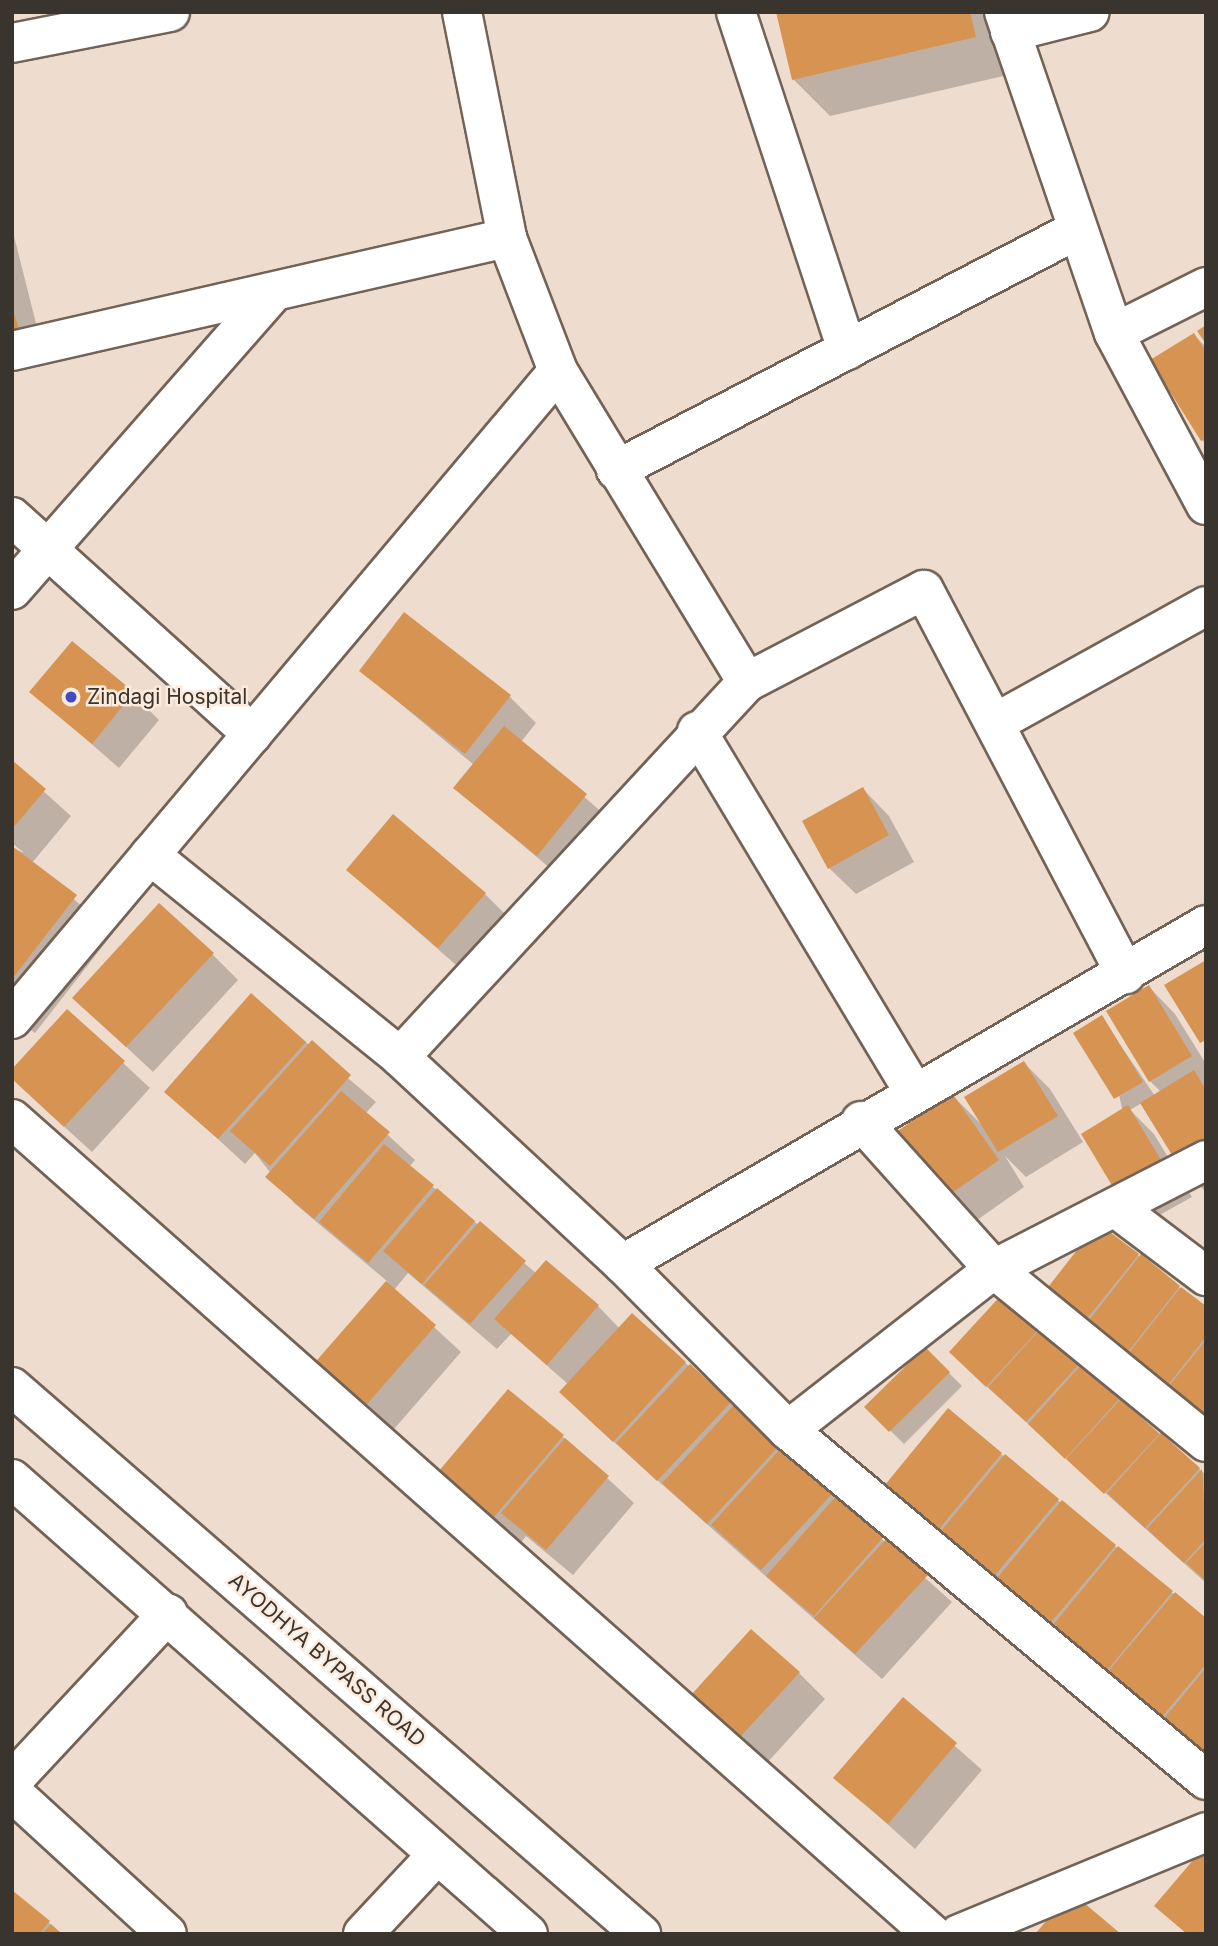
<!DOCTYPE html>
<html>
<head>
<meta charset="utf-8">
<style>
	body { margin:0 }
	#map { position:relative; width:1218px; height:1946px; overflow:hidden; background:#eeddcf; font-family:Inter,sans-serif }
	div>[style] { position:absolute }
	.shadow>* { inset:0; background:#0003 }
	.building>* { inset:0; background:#d79352 }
	.roads { filter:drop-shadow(2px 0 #726356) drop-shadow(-2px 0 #726356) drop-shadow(0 2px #726356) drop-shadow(0 -2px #726356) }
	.street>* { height:38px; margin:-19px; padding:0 19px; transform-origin:19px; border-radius:19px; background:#fff }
	.primary>* { height:38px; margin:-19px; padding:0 19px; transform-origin:19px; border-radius:19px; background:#fff }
	.dots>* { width:19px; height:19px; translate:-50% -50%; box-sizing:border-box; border:4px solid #fceadc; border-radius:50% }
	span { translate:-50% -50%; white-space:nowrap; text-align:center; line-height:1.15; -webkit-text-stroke:5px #fceadc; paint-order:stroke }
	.poi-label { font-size:21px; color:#3a342e }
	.left { translate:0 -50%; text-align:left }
	.street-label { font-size:21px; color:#3a342e }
	.frame { position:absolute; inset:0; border:14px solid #3a342e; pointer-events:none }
</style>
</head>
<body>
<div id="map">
	<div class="shadow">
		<i style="clip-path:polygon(778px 12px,998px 12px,1012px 74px,830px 116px,793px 79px)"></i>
		<i style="clip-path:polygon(12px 228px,44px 355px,12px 363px)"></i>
		<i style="clip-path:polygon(1194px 335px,1206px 347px,1206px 444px,1202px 440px)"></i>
		<i style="clip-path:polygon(361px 671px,510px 697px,536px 723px,521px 742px,612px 821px,564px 880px,455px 788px,474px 765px)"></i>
		<i style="clip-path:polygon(32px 692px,133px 694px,159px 720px,119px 768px)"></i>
		<i style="clip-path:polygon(12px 763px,71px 816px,32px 863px,113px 933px,35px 1033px,12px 1016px,12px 848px,24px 853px,12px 843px)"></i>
		<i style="clip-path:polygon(863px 789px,889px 816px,914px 862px,856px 894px,829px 868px)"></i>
		<i style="clip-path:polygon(348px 870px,485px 894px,511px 920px,465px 973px)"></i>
		<i style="clip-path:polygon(212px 954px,238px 980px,153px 1072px,74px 998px)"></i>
		<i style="clip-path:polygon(1149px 987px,1175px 1014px,1206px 1064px,1206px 1192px,1181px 1167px,1142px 1103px,1130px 1110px,1154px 1134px,1192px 1197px,1147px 1222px,1102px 1018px,1155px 1096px,1161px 1092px,1150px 1081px)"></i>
		<i style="clip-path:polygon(252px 996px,376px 1102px,365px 1114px,415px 1160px,409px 1167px,536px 1273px,598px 1306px,620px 1329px,632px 1315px,952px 1602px,882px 1679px,588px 1419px,569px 1385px,511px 1334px,497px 1349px,408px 1273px,394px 1290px,461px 1352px,388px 1436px,313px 1367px,388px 1282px,294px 1203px,255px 1153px,245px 1164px,167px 1092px)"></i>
		<i style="clip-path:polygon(67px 1011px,150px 1088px,92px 1152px,36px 1101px)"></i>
		<i style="clip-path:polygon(1024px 1063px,1050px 1089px,1083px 1142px,1026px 1177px,1005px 1156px,1024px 1187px,970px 1225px,943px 1198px,952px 1095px,981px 1124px)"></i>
		<i style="clip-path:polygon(1138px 1255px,1206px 1309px,1206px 1427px,1070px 1321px)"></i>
		<i style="clip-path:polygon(1004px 1294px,1206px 1475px,1206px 1583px,977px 1378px)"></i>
		<i style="clip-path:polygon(925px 1349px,962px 1386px,904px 1444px,866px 1407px)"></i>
		<i style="clip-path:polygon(562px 1436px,634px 1503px,573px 1575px,526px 1536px,516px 1549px,462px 1504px)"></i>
		<i style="clip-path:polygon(1001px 1454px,1206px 1620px,1206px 1773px,903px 1523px)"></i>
		<i style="clip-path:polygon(799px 1673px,825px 1699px,756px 1775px,709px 1733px)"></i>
		<i style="clip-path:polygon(903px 1700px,982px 1770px,915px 1849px,836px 1778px)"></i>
		<i style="clip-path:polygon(12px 1892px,49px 1923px,60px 1934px,12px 1934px)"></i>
	</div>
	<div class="building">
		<i style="clip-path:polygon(776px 12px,970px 12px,976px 37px,792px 80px)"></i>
		<i style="clip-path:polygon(12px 307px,19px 329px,12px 330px)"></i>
		<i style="clip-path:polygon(1206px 325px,1206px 344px,1197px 331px)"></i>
		<i style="clip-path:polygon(1194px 333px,1206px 352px,1206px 438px,1201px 441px,1150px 360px)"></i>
		<i style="clip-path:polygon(404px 612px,511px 695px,465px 754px,359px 671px)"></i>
		<i style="clip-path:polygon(72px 641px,134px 692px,92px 744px,29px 692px)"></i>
		<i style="clip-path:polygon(504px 726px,587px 794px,537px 856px,453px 788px)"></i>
		<i style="clip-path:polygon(12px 760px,46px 789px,12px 829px)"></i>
		<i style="clip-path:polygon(863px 787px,889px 835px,828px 869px,802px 821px)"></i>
		<i style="clip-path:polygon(393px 814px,486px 893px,438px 948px,346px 870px)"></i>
		<i style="clip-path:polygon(12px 846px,77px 895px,12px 979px)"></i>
		<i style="clip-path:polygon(159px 903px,214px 953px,126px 1047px,72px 998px)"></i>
		<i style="clip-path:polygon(1206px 960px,1206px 1040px,1200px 1043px,1164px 985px)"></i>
		<i style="clip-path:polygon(1149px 985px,1192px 1056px,1149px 1082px,1106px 1011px)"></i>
		<i style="clip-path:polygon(251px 993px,306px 1042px,218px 1139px,164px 1092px)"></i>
		<i style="clip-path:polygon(67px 1009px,125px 1061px,64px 1127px,12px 1079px,12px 1069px)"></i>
		<i style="clip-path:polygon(1102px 1015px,1143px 1082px,1114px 1099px,1073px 1033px)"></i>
		<i style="clip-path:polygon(312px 1040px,351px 1075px,270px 1166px,230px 1131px)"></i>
		<i style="clip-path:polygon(1024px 1061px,1058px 1116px,998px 1152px,964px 1097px)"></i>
		<i style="clip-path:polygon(1194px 1070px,1206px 1090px,1206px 1152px,1180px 1168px,1140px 1103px)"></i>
		<i style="clip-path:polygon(341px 1091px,390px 1132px,314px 1219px,265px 1177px)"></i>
		<i style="clip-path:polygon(952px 1093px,999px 1160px,942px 1200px,895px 1133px)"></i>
		<i style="clip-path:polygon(1128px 1105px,1167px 1170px,1119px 1197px,1081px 1134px)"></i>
		<i style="clip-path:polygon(384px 1144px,434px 1185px,368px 1263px,319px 1222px)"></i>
		<i style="clip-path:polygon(437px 1188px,475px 1221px,422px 1284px,383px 1251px)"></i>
		<i style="clip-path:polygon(480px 1221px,526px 1261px,470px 1324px,424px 1285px)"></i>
		<i style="clip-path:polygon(1098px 1223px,1139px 1254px,1081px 1326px,1042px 1295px)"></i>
		<i style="clip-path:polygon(1141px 1254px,1180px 1286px,1123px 1358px,1083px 1328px)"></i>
		<i style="clip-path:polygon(546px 1260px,599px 1305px,547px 1365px,494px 1319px)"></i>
		<i style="clip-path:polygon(386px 1281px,436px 1325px,361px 1411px,311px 1367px)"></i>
		<i style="clip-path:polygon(1181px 1287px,1206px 1306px,1206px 1337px,1164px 1390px,1124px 1359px)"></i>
		<i style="clip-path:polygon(1004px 1292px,1041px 1327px,986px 1387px,949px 1352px)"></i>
		<i style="clip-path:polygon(632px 1313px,686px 1362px,613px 1442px,559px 1392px)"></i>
		<i style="clip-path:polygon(1042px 1327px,1081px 1362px,1026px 1422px,988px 1387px)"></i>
		<i style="clip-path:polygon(1206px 1340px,1206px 1423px,1165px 1391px)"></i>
		<i style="clip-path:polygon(925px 1347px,950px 1372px,889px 1432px,864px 1407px)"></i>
		<i style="clip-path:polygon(690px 1364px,731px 1402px,657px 1481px,616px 1443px)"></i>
		<i style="clip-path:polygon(1082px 1364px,1120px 1398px,1065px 1459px,1028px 1424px)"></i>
		<i style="clip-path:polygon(508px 1389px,564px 1435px,488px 1524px,433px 1478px)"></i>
		<i style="clip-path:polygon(1121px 1399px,1159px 1434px,1104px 1494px,1066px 1459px)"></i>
		<i style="clip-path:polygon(735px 1404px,780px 1445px,707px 1524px,662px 1483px)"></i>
		<i style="clip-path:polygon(948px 1408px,1002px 1453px,929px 1541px,875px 1497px)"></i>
		<i style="clip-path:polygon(1161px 1433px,1200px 1468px,1145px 1528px,1107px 1493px)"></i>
		<i style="clip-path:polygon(565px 1438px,609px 1476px,546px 1550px,501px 1513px)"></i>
		<i style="clip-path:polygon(783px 1446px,834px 1492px,761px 1570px,711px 1525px)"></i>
		<i style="clip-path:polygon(1005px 1454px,1059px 1499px,985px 1587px,931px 1543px)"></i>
		<i style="clip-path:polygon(1202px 1469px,1206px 1539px,1184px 1563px,1147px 1529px)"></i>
		<i style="clip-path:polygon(838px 1494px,885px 1535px,814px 1616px,766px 1576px)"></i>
		<i style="clip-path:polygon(1062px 1500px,1116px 1545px,1042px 1633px,988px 1589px)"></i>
		<i style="clip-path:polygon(887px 1538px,928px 1575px,855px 1654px,814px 1618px)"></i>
		<i style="clip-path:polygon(1206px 1542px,1206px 1581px,1186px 1563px)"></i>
		<i style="clip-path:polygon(1118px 1546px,1173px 1591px,1099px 1680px,1044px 1636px)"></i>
		<i style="clip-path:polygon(1175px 1592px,1206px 1618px,1206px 1664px,1155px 1725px,1100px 1681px)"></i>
		<i style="clip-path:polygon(751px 1629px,800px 1672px,728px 1750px,680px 1707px)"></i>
		<i style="clip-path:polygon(1206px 1668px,1206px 1771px,1155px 1729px)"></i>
		<i style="clip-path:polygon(903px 1697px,957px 1743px,888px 1824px,833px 1778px)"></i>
		<i style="clip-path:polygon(1206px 1845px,1206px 1934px,1187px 1934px,1154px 1906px)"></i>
		<i style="clip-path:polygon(12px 1890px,50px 1921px,39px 1934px,12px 1934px)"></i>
		<i style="clip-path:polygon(1071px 1892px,1121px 1934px,1035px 1934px)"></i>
		<i style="clip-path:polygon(51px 1924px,62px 1934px,42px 1934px)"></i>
	</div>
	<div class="roads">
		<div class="street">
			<i style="left:462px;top:12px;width:230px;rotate:78.7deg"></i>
			<i style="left:507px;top:238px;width:142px;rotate:69deg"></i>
			<i style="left:558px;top:371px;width:364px;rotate:58.7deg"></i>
			<i style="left:736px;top:12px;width:356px;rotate:71.8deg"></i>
			<i style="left:1004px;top:12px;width:339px;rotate:71.1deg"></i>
			<i style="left:1114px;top:333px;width:195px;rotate:61.9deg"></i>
			<i style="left:1010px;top:32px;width:82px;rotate:-14deg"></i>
			<i style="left:12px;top:43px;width:161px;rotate:-11.1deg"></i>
			<i style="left:1114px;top:333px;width:103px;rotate:-26.6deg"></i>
			<i style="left:12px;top:351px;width:508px;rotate:-12.86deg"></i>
			<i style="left:616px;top:470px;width:517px;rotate:-27.51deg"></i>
			<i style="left:12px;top:517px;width:324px;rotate:42.1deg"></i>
			<i style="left:12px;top:590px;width:394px;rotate:-48.7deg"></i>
			<i style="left:997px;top:722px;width:239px;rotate:-29deg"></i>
			<i style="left:697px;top:731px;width:421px;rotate:59deg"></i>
			<i style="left:150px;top:855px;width:321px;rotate:38.9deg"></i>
			<i style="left:400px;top:1057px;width:304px;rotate:42.9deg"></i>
			<i style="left:623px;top:1264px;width:234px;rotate:45.2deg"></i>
			<i style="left:788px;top:1430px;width:545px;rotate:39.94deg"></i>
			<i style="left:12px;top:1019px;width:847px;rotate:-49.88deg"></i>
			<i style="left:400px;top:1057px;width:511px;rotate:-47.22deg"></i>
			<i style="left:747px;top:682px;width:199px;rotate:-27.5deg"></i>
			<i style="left:924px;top:590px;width:434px;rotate:62.3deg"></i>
			<i style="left:12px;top:1119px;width:1229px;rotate:41.54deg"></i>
			<i style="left:861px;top:1121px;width:199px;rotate:48.1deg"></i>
			<i style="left:994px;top:1269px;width:274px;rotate:39.2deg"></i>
			<i style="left:1116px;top:1208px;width:113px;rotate:37.1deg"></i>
			<i style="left:623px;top:1264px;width:674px;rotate:-30.18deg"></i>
			<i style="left:788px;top:1430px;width:261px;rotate:-38deg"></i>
			<i style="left:994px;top:1269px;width:238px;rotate:-27.2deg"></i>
			<i style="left:12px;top:1781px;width:229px;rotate:-47deg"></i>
			<i style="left:12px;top:1792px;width:210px;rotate:42.5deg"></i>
			<i style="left:363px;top:1934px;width:107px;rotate:-46.9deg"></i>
			<i style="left:959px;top:1934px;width:267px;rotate:-22.4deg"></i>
		</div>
		<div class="primary">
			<i style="left:12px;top:1387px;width:834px;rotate:41.01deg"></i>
			<i style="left:12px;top:1479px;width:688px;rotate:41.41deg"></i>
		</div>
	</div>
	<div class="dots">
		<i style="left:71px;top:697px;background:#404dc1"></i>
	</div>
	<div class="poi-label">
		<span class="left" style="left:87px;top:697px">Zindagi Hospital</span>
	</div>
	<div class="street-label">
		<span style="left:327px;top:1660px;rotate:41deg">AYODHYA BYPASS ROAD</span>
	</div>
	<div class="frame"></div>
</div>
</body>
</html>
